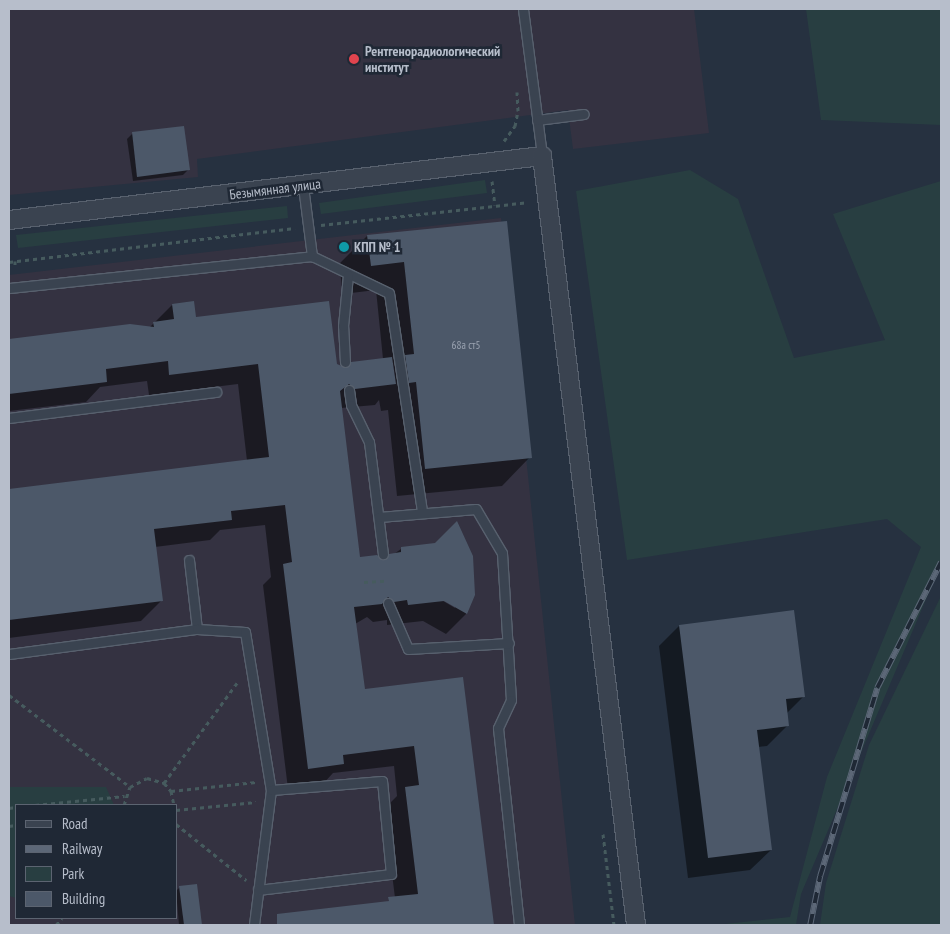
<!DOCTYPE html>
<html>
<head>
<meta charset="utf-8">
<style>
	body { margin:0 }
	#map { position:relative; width:950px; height:934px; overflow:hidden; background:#263140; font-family:"PT Sans Narrow",sans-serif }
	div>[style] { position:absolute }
	.medical>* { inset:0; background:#343241 }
	.green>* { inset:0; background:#283e41 }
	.shadow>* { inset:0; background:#0007 }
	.building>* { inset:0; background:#4c5869 }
	.path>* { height:3px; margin-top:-1.5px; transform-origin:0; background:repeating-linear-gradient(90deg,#465b5e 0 4px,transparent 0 8px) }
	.roads { filter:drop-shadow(1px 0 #58616e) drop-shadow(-1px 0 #58616e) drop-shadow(0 1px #58616e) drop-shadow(0 -1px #58616e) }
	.lane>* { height:9px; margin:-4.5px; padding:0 4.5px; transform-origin:4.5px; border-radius:4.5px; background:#3a4350 }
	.street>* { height:18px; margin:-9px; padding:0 9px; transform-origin:9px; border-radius:9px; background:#3a4350 }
	.rail>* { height:5.5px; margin-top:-2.75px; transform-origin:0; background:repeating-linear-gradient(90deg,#1f2835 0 11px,#5c6777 0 22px); box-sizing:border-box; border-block:1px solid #5c6777 }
	.dots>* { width:14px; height:14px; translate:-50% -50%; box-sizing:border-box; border:2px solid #1f2835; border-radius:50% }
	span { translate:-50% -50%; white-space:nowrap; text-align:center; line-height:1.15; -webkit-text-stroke:5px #1f2835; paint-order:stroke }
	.number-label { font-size:11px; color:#9ca4b2 }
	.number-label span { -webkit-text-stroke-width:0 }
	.poi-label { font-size:14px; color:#b7becb; font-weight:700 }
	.left { translate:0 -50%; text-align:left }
	.street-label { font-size:14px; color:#b7becb }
	.frame { position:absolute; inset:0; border:10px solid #b7becb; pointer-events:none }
	.legend { position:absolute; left:15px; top:804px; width:162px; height:115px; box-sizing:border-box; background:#1f2835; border:1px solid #5c6471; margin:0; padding:6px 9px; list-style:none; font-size:15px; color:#b7becb }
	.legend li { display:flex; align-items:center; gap:10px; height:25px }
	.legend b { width:25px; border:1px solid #5c6471 }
</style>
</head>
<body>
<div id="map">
	<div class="medical">
		<i style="clip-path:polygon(9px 9px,694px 9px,709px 133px,573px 149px,568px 110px,197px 159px,198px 177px,9px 195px)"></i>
		<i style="clip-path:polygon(evenodd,501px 218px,575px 925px,9px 925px,9px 275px,501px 218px,16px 805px,176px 805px,176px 918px,16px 918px,16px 805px)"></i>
	</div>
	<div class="green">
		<i style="clip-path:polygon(806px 9px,941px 9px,941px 125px,821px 120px)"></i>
		<i style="clip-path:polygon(690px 170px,738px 199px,794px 358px,885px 340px,833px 214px,941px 181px,941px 564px,801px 894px,796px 925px,716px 925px,790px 917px,827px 777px,921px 547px,887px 519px,627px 560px,576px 191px)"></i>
		<i style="clip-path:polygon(485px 180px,487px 193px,321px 214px,319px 203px)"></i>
		<i style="clip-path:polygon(287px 206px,288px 218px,18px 248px,16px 235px)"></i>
		<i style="clip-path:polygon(941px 596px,941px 925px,820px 925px,826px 883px,869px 745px)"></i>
		<i style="clip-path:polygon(9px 787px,106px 787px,114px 805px,16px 805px,16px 898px,9px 896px)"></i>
	</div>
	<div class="shadow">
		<i style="clip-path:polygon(132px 134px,188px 170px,183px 175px,133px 181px,127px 139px)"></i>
		<i style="clip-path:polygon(evenodd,506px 223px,530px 457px,502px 486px,397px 496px,388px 410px,381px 411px,379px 400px,375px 405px,341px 408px,359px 559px,384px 561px,401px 549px,474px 595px,466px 614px,446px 634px,423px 621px,387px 625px,387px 620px,373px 622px,367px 617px,355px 624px,363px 690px,462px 678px,493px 925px,279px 925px,290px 914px,385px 903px,395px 898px,384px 809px,397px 796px,394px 766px,333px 773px,322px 785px,288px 789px,263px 585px,271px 577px,265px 525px,220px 530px,210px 540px,155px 547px,162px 600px,141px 621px,9px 638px,9px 490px,247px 461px,238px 384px,149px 395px,147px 381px,100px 387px,86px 402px,9px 411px,9px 341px,130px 325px,149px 328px,172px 305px,195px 318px,345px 369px,383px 359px,376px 290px,343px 294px,339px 264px,367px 236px,506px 223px,439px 596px,455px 605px,455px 608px,438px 598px,439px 596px)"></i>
		<i style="clip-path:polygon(679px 626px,804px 696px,786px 714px,788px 725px,767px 746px,758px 747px,771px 850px,750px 870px,688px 878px,659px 646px)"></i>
		<i style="clip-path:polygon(196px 885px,201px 925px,179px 925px,176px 891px,180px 887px)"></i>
	</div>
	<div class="building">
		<i style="clip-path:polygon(184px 126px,190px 170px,137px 177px,132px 132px)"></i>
		<i style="clip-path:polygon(507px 221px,532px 458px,425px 469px,416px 382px,409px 383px,405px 355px,414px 354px,404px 262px,371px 266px,367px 235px)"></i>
		<i style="clip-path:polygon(194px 301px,196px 317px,329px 301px,337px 364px,346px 368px,351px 362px,392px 357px,396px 384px,355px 389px,349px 384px,340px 391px,360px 557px,377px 555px,384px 560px,389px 554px,401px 552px,401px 547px,435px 543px,457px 521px,473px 556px,475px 595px,467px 614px,444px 601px,408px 605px,407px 600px,394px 602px,388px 597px,382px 604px,354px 607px,365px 689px,463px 677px,494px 925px,277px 925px,277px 914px,389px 901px,388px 897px,418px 894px,405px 787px,419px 785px,414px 746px,343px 755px,344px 764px,308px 769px,283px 564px,292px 562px,285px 505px,231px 511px,232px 520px,154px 529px,163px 601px,9px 620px,9px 489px,269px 457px,258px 364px,169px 375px,168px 361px,106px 369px,107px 382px,9px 394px,9px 339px,130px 324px,154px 327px,153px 322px,174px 319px,172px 304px)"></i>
		<i style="clip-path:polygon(794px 610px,805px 697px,786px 699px,789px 726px,757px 730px,772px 850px,708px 858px,679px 625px)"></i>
		<i style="clip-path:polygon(197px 884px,202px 925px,184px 925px,179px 886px)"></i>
	</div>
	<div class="path">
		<i style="left:504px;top:141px;width:19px;rotate:-54deg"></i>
		<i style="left:515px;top:126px;width:15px;rotate:-79deg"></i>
		<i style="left:518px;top:111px;width:19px;rotate:-93deg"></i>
		<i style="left:492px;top:181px;width:24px;rotate:83deg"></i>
		<i style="left:321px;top:225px;width:208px;rotate:-6.3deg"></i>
		<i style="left:15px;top:261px;width:7px;rotate:90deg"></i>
		<i style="left:9px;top:262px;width:288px;rotate:-6.8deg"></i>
		<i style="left:364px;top:582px;width:22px;rotate:-3deg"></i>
		<i style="left:9px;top:695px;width:152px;rotate:37.2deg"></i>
		<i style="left:164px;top:783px;width:127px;rotate:-53.9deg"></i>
		<i style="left:171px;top:791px;width:86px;rotate:-6deg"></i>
		<i style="left:35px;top:805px;width:90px;rotate:-5.7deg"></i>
		<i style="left:124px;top:805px;width:19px;rotate:-72deg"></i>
		<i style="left:130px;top:787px;width:19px;rotate:-28deg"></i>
		<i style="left:147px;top:778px;width:18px;rotate:16deg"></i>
		<i style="left:164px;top:783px;width:11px;rotate:49deg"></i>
		<i style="left:171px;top:791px;width:14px;rotate:78deg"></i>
		<i style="left:9px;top:808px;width:7px;rotate:-8deg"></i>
		<i style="left:176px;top:810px;width:80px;rotate:-5.7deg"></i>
		<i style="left:176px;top:824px;width:90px;rotate:38.7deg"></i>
		<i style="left:9px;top:826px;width:7px;rotate:-8deg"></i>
		<i style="left:603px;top:834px;width:92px;rotate:83.1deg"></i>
		<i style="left:56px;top:925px;width:9px;rotate:-49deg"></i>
	</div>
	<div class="roads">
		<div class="lane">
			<i style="left:523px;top:9px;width:148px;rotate:82.6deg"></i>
			<i style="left:537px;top:120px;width:47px;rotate:-7.3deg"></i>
			<i style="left:303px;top:186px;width:71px;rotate:82.7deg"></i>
			<i style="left:312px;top:256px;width:85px;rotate:25.7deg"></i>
			<i style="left:389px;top:293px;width:221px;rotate:81.4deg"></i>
			<i style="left:9px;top:288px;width:305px;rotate:-6deg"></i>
			<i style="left:345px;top:362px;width:36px;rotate:-93deg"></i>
			<i style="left:343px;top:326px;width:51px;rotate:-84.4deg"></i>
			<i style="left:349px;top:390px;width:15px;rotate:82deg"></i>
			<i style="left:351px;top:405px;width:41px;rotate:64.1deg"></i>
			<i style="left:369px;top:442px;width:113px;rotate:82.9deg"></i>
			<i style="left:9px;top:418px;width:209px;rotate:-7.2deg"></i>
			<i style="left:379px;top:517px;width:97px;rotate:-4.7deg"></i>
			<i style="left:476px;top:509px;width:51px;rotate:59.4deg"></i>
			<i style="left:502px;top:553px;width:147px;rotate:86.5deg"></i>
			<i style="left:511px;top:700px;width:31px;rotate:115deg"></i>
			<i style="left:498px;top:728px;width:198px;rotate:83.9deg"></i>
			<i style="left:189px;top:560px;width:69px;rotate:83.4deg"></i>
			<i style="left:388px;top:603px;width:50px;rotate:66.5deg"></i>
			<i style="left:408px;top:649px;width:101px;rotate:-3.4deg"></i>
			<i style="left:9px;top:654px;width:190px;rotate:-7.6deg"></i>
			<i style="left:197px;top:629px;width:48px;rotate:3.6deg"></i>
			<i style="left:245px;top:632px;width:160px;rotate:80.7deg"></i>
			<i style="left:271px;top:790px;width:136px;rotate:97.2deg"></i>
			<i style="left:258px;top:890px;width:134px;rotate:-6.9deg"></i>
			<i style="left:391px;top:874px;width:93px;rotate:-95.5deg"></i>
			<i style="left:382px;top:781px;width:111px;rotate:175.4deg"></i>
		</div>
		<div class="street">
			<i style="left:9px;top:220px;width:537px;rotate:-6.85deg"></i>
			<i style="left:542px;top:156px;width:775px;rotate:83.03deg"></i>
		</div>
	</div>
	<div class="rail">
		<i style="left:810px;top:925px;width:50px;rotate:-78.5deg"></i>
		<i style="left:820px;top:876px;width:196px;rotate:-73.1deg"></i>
		<i style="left:877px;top:688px;width:141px;rotate:-63.1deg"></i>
	</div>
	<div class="dots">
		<i style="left:354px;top:59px;background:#e0444e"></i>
		<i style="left:344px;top:247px;background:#0f9aa8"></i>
	</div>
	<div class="number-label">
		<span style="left:466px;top:345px">68а ст5</span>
	</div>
	<div class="poi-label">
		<span class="left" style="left:365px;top:59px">Рентгенорадиологический<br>институт</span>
		<span class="left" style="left:354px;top:247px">КПП № 1</span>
	</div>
	<div class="street-label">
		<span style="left:275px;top:189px;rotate:-7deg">Безымянная улица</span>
	</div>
	<div class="frame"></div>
	<ul class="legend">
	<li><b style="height:6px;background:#3a4350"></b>Road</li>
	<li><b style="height:6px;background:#5c6777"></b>Railway</li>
	<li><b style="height:14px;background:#283e41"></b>Park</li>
	<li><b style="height:14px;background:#4c5869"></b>Building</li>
	</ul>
</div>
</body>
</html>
